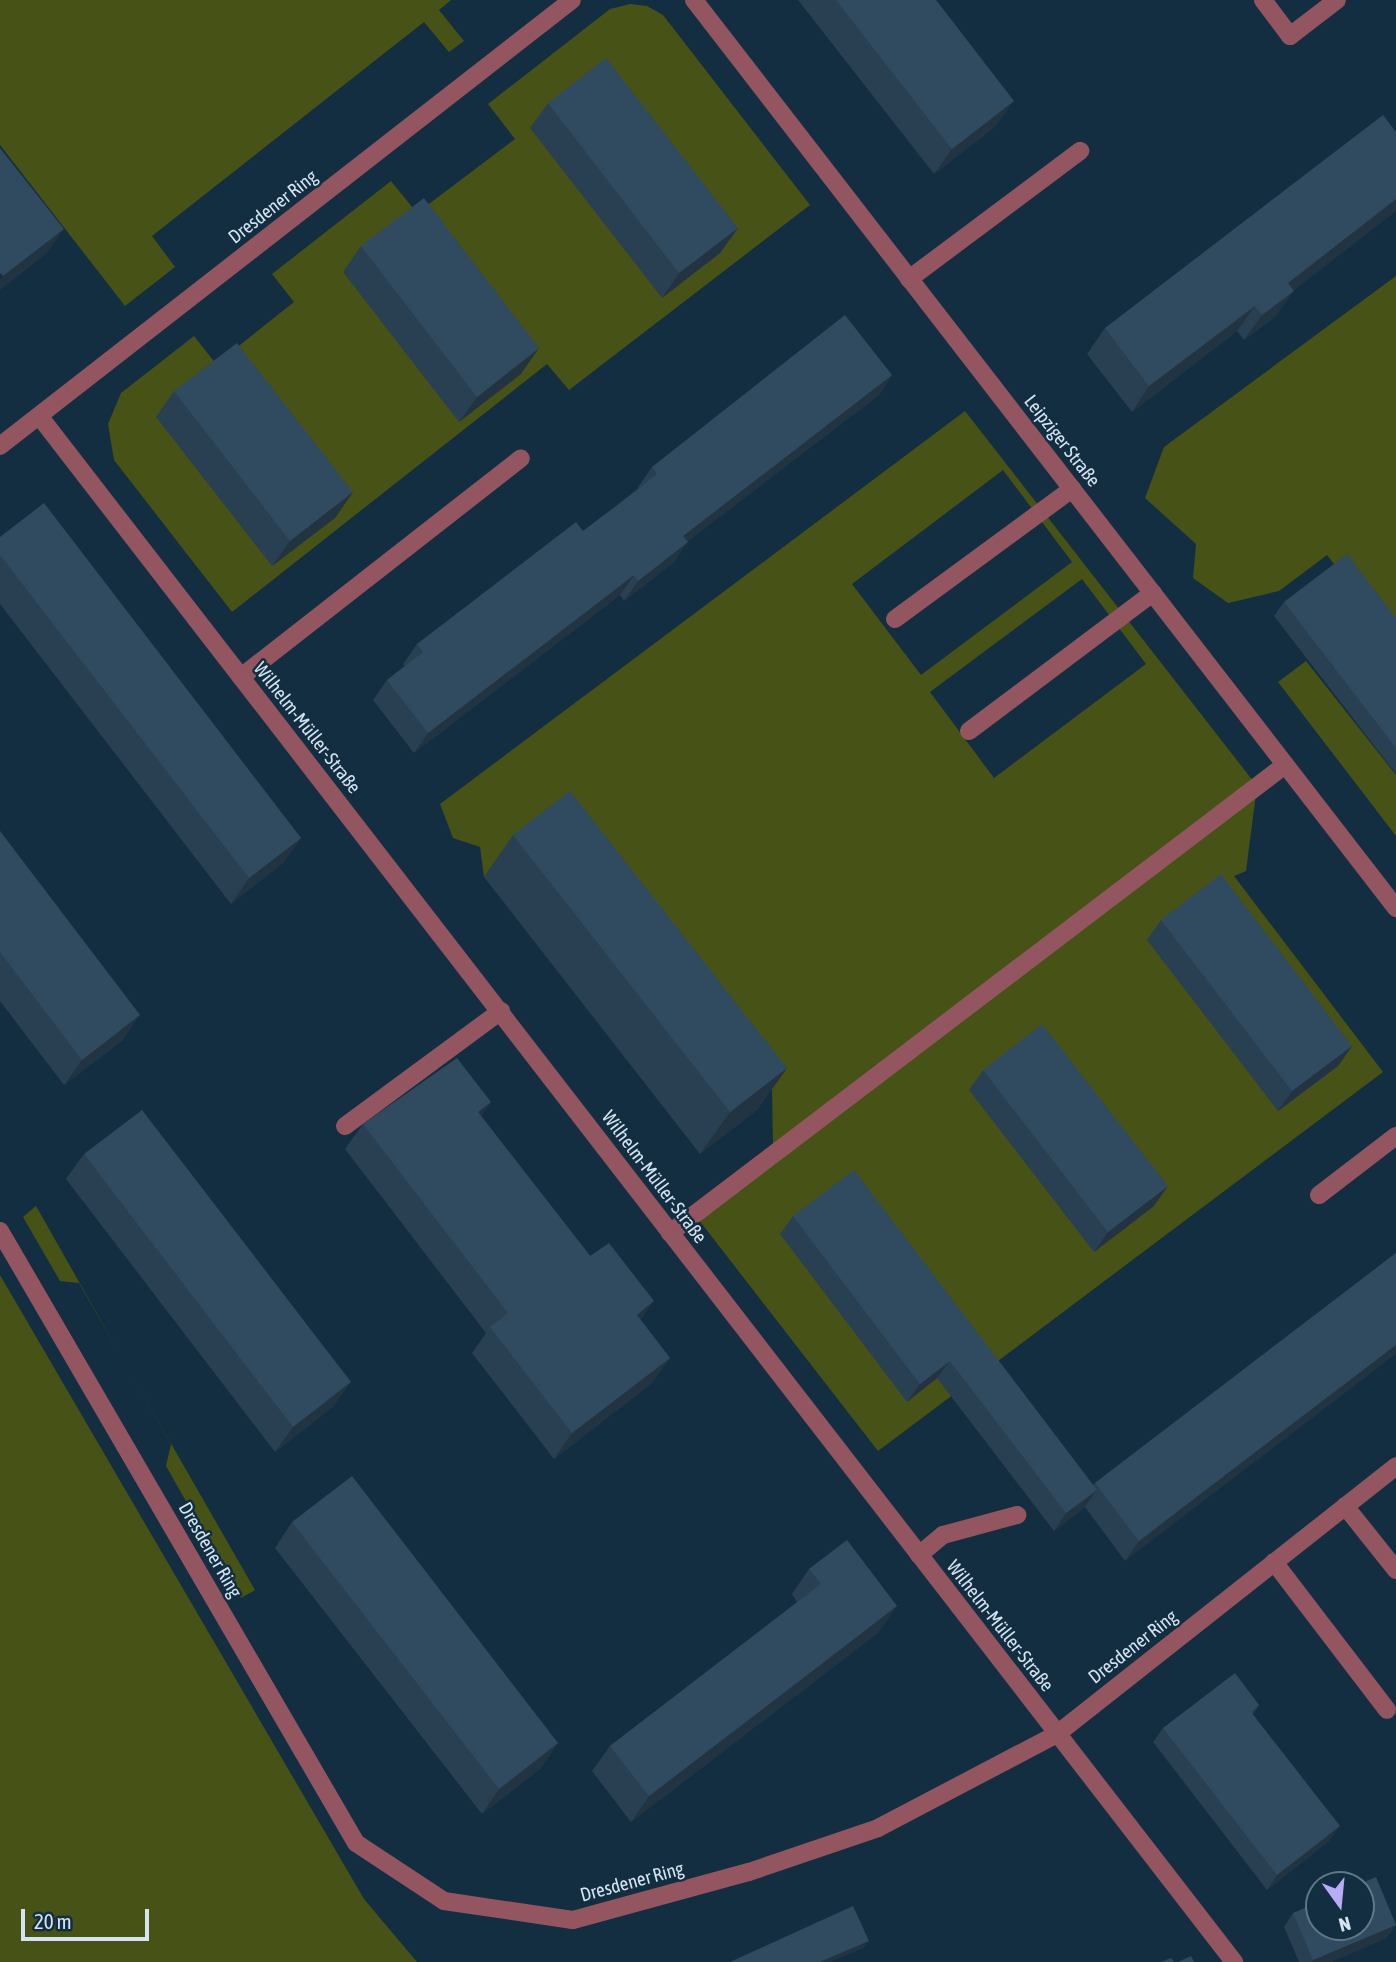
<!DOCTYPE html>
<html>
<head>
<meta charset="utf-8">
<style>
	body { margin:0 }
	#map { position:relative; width:1396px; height:1962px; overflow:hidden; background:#132e41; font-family:"Asap Condensed",sans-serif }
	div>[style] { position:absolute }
	.green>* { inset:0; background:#475216 }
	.service>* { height:18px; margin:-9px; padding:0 9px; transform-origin:9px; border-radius:9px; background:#935660 }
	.minor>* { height:18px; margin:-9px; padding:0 9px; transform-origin:9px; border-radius:9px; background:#935660 }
	.wall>* { inset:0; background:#294052 }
	.shaded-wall>* { inset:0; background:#223442 }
	.building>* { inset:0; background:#304b5f }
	span { translate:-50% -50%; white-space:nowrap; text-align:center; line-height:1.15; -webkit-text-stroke:5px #132e41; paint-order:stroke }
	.street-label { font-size:19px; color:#d5e4f1 }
	.north { position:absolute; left:1305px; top:1871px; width:70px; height:70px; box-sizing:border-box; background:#132e41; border:2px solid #617787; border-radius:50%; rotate:165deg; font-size:19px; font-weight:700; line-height:28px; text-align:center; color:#d5e4f1 }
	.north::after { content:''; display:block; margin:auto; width:24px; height:32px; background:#b9abf7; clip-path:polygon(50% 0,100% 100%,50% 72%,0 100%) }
	.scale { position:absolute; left:21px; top:1909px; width:128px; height:32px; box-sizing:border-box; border:4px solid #d5e4f1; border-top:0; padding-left:9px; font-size:21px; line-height:24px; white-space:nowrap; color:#d5e4f1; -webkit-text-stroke:5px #132e41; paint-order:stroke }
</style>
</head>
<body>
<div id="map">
	<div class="green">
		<i style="clip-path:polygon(0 0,451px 0,439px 10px,464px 41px,449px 52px,424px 22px,152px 236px,175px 267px,125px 306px,0 145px)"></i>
		<i style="clip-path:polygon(630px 4px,647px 6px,663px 15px,810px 205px,569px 390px,547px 364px,232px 612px,114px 460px,108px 424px,121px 393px,194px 336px,216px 364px,294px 302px,272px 274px,391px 181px,417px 213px,515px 139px,488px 104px,610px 9px)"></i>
		<i style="clip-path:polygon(1396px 276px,1396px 644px,1327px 555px,1279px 591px,1228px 603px,1193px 578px,1196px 544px,1145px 498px,1164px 447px)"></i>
		<i style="clip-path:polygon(evenodd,965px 411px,1257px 786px,1246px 871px,1234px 876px,1383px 1072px,878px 1451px,695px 1215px,773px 1146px,772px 1088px,757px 1110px,541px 833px,484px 877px,480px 847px,453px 838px,440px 804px,965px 411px,1003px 470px,1072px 562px,921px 675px,852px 584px,1003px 470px,965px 411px,1082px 579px,1146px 664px,994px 778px,930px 692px,1082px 579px)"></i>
		<i style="clip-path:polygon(1306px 661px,1396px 775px,1396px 836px,1278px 682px)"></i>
		<i style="clip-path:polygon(36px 1206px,121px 1356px,79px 1283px,60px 1281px,23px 1217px)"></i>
		<i style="clip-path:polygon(0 1275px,364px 1899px,417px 1962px,0 1962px)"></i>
		<i style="clip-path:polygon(126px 1365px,255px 1590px,241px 1598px,166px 1466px,171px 1444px)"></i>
	</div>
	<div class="service">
		<i style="left:1263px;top:0;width:45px;rotate:53.1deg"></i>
		<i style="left:1290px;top:36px;width:59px;rotate:-37.5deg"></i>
		<i style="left:909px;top:279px;width:214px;rotate:-36.8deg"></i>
		<i style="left:895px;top:619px;width:220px;rotate:-36.3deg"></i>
		<i style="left:241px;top:677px;width:355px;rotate:-38deg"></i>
		<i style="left:969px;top:731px;width:230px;rotate:-36.9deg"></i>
		<i style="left:345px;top:1126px;width:194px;rotate:-36.4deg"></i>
		<i style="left:1319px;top:1195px;width:97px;rotate:-37.5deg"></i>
		<i style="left:670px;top:1233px;width:773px;rotate:-37.27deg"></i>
		<i style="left:1345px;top:1506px;width:82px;rotate:51.4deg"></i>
		<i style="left:919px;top:1555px;width:31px;rotate:-40deg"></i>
		<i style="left:943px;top:1535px;width:77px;rotate:-15.1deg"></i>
		<i style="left:1274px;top:1562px;width:186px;rotate:52.6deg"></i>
	</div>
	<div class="minor">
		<i style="left:694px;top:0;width:1148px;rotate:52.29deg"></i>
		<i style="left:40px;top:417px;width:1953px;rotate:52.3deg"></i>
		<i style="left:0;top:446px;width:725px;rotate:-37.94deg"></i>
		<i style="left:0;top:1231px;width:708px;rotate:59.81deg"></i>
		<i style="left:356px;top:1843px;width:105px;rotate:33.4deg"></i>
		<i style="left:444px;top:1901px;width:130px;rotate:8.4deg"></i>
		<i style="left:573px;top:1920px;width:182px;rotate:-15.3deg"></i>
		<i style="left:749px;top:1872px;width:136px;rotate:-18.8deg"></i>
		<i style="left:878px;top:1828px;width:202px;rotate:-27.7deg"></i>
		<i style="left:1057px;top:1734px;width:432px;rotate:-38.3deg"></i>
	</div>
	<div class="wall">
		<i style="clip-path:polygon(798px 0,936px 0,996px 126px,934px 174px)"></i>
		<i style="clip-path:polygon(548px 103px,738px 228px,720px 253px,662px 298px,530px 128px)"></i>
		<i style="clip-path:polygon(1396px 132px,1396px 211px,1293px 290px,1276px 316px,1244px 340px,1237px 331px,1132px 412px,1087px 354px,1105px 328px)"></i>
		<i style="clip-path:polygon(361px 246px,521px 374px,459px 422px,343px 272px)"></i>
		<i style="clip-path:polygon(892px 375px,879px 395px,687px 541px,674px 562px,624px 601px,620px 595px,414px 753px,373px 700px,387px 680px,405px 666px,403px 664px,417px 644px,583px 531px,639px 488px,638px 487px,652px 467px)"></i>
		<i style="clip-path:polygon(174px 391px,353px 492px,335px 518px,272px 566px,156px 417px)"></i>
		<i style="clip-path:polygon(0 537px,301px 838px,283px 863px,231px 904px,0 604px)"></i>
		<i style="clip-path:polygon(1284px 602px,1396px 618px,1396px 774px,1274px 616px)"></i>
		<i style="clip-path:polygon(0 831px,123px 1040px,64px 1085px,0 1001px)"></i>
		<i style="clip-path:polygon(513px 835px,787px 1068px,757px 1110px,700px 1154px,484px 877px)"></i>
		<i style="clip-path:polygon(1161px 920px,1352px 1046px,1338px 1066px,1278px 1111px,1147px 940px)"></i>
		<i style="clip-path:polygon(983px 1070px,1154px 1206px,1094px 1252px,969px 1090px)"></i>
		<i style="clip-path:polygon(491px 1102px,481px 1116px,670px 1358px,652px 1383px,554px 1459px,472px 1353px,486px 1333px,345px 1149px,363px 1124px)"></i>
		<i style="clip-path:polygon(84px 1154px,333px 1407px,275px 1452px,66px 1179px)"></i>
		<i style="clip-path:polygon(793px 1216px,1093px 1485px,1095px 1483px,1396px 1253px,1125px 1561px,1085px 1507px,1054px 1531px,937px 1378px,907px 1402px,780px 1234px)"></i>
		<i style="clip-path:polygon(292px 1522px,558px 1743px,540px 1769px,482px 1814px,275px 1548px)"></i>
		<i style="clip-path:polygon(809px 1569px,879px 1632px,631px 1822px,592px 1771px,610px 1746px,797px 1602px,792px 1594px)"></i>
		<i style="clip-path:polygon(1259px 1705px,1253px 1714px,1330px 1840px,1267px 1890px,1153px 1742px,1163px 1728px)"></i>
		<i style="clip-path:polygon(1293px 1913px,1396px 1925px,1386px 1938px,1331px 1962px,1299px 1962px,1284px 1927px)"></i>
	</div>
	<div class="shaded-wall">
		<i style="clip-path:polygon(1014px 101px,996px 126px,934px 174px,952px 149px)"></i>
		<i style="clip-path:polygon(1396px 199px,1396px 211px,1270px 309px,1288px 283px)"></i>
		<i style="clip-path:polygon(738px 228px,720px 253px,662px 298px,679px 273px)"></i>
		<i style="clip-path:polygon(64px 229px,46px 254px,0 290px,0 280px,3px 276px)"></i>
		<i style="clip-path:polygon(1294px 291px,1276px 316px,1244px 340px,1262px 315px)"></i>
		<i style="clip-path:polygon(1255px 306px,1237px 331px,1132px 412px,1149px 386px)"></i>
		<i style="clip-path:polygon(539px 348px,521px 374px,459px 422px,477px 397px)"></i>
		<i style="clip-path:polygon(892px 375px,879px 395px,669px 556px,683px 536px)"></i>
		<i style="clip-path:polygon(353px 492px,335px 518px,272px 566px,290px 541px)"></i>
		<i style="clip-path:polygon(688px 542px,674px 562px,624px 601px,638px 581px)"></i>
		<i style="clip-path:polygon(634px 575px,620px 595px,414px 753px,428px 733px)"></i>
		<i style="clip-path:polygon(301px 838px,283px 863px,231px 904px,249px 878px)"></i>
		<i style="clip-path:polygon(140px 1015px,123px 1040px,64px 1085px,82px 1060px)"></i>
		<i style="clip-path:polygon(1352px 1046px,1338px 1066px,1278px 1111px,1292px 1091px)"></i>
		<i style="clip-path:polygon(787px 1068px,757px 1110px,700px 1154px,730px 1112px)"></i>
		<i style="clip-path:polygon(491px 1102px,473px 1127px,478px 1112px)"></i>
		<i style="clip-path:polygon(1168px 1186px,1154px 1206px,1094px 1252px,1108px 1232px)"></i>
		<i style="clip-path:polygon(654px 1301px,636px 1326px,637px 1315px)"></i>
		<i style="clip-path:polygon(1396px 1345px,1396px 1354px,1125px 1561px,1139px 1541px)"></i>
		<i style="clip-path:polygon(670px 1358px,652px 1383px,554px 1459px,572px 1433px)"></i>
		<i style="clip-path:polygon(950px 1361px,937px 1378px,907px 1402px,920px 1384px)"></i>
		<i style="clip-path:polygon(351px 1382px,333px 1407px,275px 1452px,293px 1427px)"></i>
		<i style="clip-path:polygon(1097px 1490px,1084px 1508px,1054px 1531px,1066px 1513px)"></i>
		<i style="clip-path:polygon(897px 1606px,879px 1632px,631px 1822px,649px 1796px)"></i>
		<i style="clip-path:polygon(558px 1743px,540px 1769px,482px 1814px,499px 1789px)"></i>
		<i style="clip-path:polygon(1340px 1826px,1330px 1840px,1267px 1890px,1277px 1875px)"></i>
		<i style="clip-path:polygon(1396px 1925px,1386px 1938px,1331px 1962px,1312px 1962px,1313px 1960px)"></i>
		<i style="clip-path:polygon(869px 1941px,864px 1948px,831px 1962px,820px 1962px)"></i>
	</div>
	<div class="building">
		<i style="clip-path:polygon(836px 0,936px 0,1014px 101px,952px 149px)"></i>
		<i style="clip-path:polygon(606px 58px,738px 228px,679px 273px,548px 103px)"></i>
		<i style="clip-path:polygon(1383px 115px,1396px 132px,1396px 199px,1288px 283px,1294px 291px,1262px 315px,1255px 306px,1149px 386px,1105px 328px)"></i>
		<i style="clip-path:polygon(0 148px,64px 229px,3px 276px,0 273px)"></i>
		<i style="clip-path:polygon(424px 198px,539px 348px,477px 397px,361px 246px)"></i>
		<i style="clip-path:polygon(845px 315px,892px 375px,683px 536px,688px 542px,638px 581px,634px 575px,428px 733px,387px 680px,423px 652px,417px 644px,576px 522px,583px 531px,618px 505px,657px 474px,652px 467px)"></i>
		<i style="clip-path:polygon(237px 343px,353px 492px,290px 541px,174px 391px)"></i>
		<i style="clip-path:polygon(44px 503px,301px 838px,249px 878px,0 555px,0 537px)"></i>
		<i style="clip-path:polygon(1347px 554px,1396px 618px,1396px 748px,1284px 602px)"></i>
		<i style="clip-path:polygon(570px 791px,787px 1068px,730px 1112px,513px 835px)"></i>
		<i style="clip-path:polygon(0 831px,140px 1015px,82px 1060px,0 952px)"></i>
		<i style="clip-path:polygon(1221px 874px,1352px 1046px,1292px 1091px,1161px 920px)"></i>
		<i style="clip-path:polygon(1042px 1024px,1168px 1186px,1108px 1232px,983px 1070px)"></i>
		<i style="clip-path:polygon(457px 1058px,491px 1102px,478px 1112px,590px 1256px,609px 1243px,654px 1301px,637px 1315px,670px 1358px,572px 1433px,490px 1327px,508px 1313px,363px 1124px)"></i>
		<i style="clip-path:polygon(142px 1110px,351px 1382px,293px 1427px,84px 1154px)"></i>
		<i style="clip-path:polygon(854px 1170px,1097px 1490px,1066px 1513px,950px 1361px,920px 1384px,793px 1216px)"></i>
		<i style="clip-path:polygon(1396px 1253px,1396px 1345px,1139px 1541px,1095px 1483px)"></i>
		<i style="clip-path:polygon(352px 1476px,558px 1743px,499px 1789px,292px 1522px)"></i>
		<i style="clip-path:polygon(847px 1540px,897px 1606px,649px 1796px,610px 1746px,821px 1584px,809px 1569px)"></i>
		<i style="clip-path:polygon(1235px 1673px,1259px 1705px,1251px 1712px,1340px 1826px,1277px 1875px,1163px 1728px)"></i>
		<i style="clip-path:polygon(1376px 1877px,1396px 1925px,1313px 1960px,1293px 1913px,1319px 1902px,1319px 1927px,1361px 1927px,1361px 1885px,1358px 1885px)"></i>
		<i style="clip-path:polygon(853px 1906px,869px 1941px,820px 1962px,730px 1962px)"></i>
		<i style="clip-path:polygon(1191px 1956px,1194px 1962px,1178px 1962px)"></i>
		<i style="clip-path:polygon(1171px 1958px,1174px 1962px,1161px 1962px)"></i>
	</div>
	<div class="street-label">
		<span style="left:273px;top:207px;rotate:-38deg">Dresdener Ring</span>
		<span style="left:1062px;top:441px;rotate:52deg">Leipziger Straße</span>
		<span style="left:307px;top:728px;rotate:52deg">Wilhelm-Müller-Straße</span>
		<span style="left:654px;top:1177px;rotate:53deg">Wilhelm-Müller-Straße</span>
		<span style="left:210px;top:1550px;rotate:60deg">Dresdener Ring</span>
		<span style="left:1000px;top:1626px;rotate:52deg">Wilhelm-Müller-Straße</span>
		<span style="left:1133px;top:1647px;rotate:-38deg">Dresdener Ring</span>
		<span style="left:632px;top:1882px;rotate:-15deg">Dresdener Ring</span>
	</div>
	<div class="north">N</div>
	<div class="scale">20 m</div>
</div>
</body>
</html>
